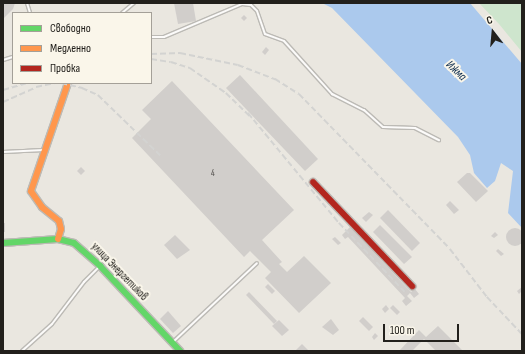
<!DOCTYPE html>
<html>
<head>
<meta charset="utf-8">
<style>
	body { margin:0 }
	#map { position:relative; width:525px; height:354px; overflow:hidden; background:#eae7e0; font-family:"Sofia Sans Condensed",sans-serif }
	div>[style] { position:absolute }
	.green>* { inset:0; background:#cee5cd }
	.water>* { inset:0; background:#abc9ed }
	.building>* { inset:0; background:#d1cecb }
	.round { border-radius:50% }
	.roads { filter:drop-shadow(1px 0 #bcbab5) drop-shadow(-1px 0 #bcbab5) drop-shadow(0 1px #bcbab5) drop-shadow(0 -1px #bcbab5) }
	.lane>* { height:2px; margin:-1px; padding:0 1px; transform-origin:1px; border-radius:1px; background:#fcfbfa }
	.fast>* { height:6px; margin:-3px; padding:0 3px; transform-origin:3px; border-radius:3px; background:#63d668 }
	.slow>* { height:6px; margin:-3px; padding:0 3px; transform-origin:3px; border-radius:3px; background:#ff974d }
	.jam>* { height:6px; margin:-3px; padding:0 3px; transform-origin:3px; border-radius:3px; background:#b3261e }
	.rail>* { height:1.5px; margin-top:-0.75px; transform-origin:0; background:repeating-linear-gradient(90deg,#d3d3d1 0 6px,transparent 0 9px) }
	span { translate:-50% -50%; white-space:nowrap; text-align:center; line-height:1.15; -webkit-text-stroke:4px #faf6ea; paint-order:stroke }
	.number-label { font-size:9px; color:#524f4c }
	.number-label span { -webkit-text-stroke-width:0 }
	.street-label { font-size:11px; color:#22201c }
	.water-label { font-size:12px; color:#0b2a4c; font-style:italic }
	.frame { position:absolute; inset:0; border:4px solid #22201c; pointer-events:none }
	.legend { position:absolute; left:12px; top:12px; width:140px; height:72px; box-sizing:border-box; background:#faf6ea; border:1px solid #a4a098; margin:0; padding:5px 7px; list-style:none; font-size:12px; color:#22201c }
	.legend li { display:flex; align-items:center; gap:8px; height:20px }
	.legend b { width:20px; border:1px solid #a4a098 }
	.north { position:absolute; left:473px; top:12px; width:40px; height:40px; -webkit-text-stroke:3px #faf6ea; paint-order:stroke; rotate:344deg; font-size:11px; font-weight:700; line-height:16px; text-align:center; color:#22201c }
	.north::after { content:''; display:block; margin:auto; width:14px; height:18px; background:#22201c; clip-path:polygon(50% 0,100% 100%,50% 72%,0 100%) }
	.scale { position:absolute; left:383px; top:324px; width:76px; height:18px; box-sizing:border-box; border:2px solid #22201c; border-top:0; padding-left:5px; font-size:12px; line-height:14px; white-space:nowrap; color:#22201c; -webkit-text-stroke:3px #faf6ea; paint-order:stroke }
</style>
</head>
<body>
<div id="map">
	<div class="green">
		<i style="clip-path:polygon(479px 3px,522px 3px,522px 52px,499px 24px)"></i>
	</div>
	<div class="water">
		<i style="clip-path:polygon(322px 3px,470px 3px,522px 64px,522px 228px,508px 213px,513px 171px,501px 163px,495px 181px,487px 188px,474px 173px,470px 155px,458px 137px,332px 8px)"></i>
	</div>
	<div class="building">
		<i style="clip-path:polygon(3px 3px,15px 3px,13px 9px,3px 19px)"></i>
		<i style="clip-path:polygon(174px 3px,193px 3px,196px 21px,178px 24px)"></i>
		<i style="clip-path:polygon(244px 15px,247px 18px,244px 21px,241px 18px)"></i>
		<i style="clip-path:polygon(266px 47px,269px 50px,265px 55px,262px 52px)"></i>
		<i style="clip-path:polygon(240px 75px,318px 159px,305px 171px,226px 88px)"></i>
		<i style="clip-path:polygon(172px 81px,294px 210px,262px 240px,282px 262px,279px 264px,287px 272px,304px 256px,331px 283px,299px 313px,265px 278px,271px 272px,250px 251px,244px 257px,132px 138px,151px 119px,142px 110px)"></i>
		<i style="clip-path:polygon(81px 167px,85px 171px,81px 175px,77px 171px)"></i>
		<i style="clip-path:polygon(467px 173px,470px 173px,488px 191px,476px 202px,457px 182px)"></i>
		<i style="clip-path:polygon(450px 201px,459px 210px,454px 214px,446px 205px)"></i>
		<i style="clip-path:polygon(388px 210px,420px 243px,412px 251px,380px 218px)"></i>
		<i style="clip-path:polygon(369px 212px,373px 215px,366px 222px,362px 218px)"></i>
		<i style="clip-path:polygon(3px 223px,5px 223px,5px 232px,3px 232px)"></i>
		<i style="clip-path:polygon(380px 225px,412px 257px,404px 264px,373px 232px)"></i>
		<i style="clip-path:polygon(350px 227px,411px 292px,415px 289px,419px 294px,414px 298px,410px 293px,407px 296px,412px 301px,406px 306px,402px 301px,405px 298px,348px 237px,345px 239px,342px 235px)"></i>
		<i class="round" style="left:506px;top:228px;width:18px;height:18px"></i>
		<i style="clip-path:polygon(495px 232px,498px 235px,494px 238px,491px 236px)"></i>
		<i style="clip-path:polygon(175px 235px,190px 250px,177px 259px,164px 245px)"></i>
		<i style="clip-path:polygon(335px 237px,341px 243px,338px 245px,332px 239px)"></i>
		<i style="clip-path:polygon(498px 249px,504px 254px,501px 256px,496px 251px)"></i>
		<i style="clip-path:polygon(268px 284px,275px 291px,272px 294px,265px 287px)"></i>
		<i style="clip-path:polygon(522px 287px,522px 291px,519px 294px,517px 291px)"></i>
		<i style="clip-path:polygon(249px 292px,277px 321px,274px 324px,246px 295px)"></i>
		<i style="clip-path:polygon(386px 305px,389px 309px,385px 313px,382px 309px)"></i>
		<i style="clip-path:polygon(393px 305px,400px 312px,397px 315px,390px 308px)"></i>
		<i style="clip-path:polygon(168px 311px,181px 326px,173px 333px,160px 319px)"></i>
		<i style="clip-path:polygon(363px 317px,373px 327px,369px 331px,359px 321px)"></i>
		<i style="clip-path:polygon(331px 319px,339px 330px,333px 335px,322px 327px)"></i>
		<i style="clip-path:polygon(279px 320px,289px 330px,282px 336px,272px 326px)"></i>
		<i style="clip-path:polygon(438px 326px,463px 351px,436px 351px,424px 339px,412px 351px,399px 351px,419px 330px,426px 337px)"></i>
		<i style="clip-path:polygon(375px 333px,378px 336px,374px 340px,372px 337px)"></i>
		<i style="clip-path:polygon(302px 344px,309px 351px,295px 351px)"></i>
	</div>
	<div class="roads">
		<div class="lane">
			<i style="left:27px;top:3px;width:10px;rotate:73deg"></i>
			<i style="left:122px;top:13px;width:16px;rotate:-40deg"></i>
			<i style="left:151px;top:37px;width:13px"></i>
			<i style="left:164px;top:37px;width:85px;rotate:-22.9deg"></i>
			<i style="left:242px;top:4px;width:9px;rotate:6deg"></i>
			<i style="left:251px;top:5px;width:8px;rotate:45deg"></i>
			<i style="left:257px;top:11px;width:24px;rotate:71deg"></i>
			<i style="left:265px;top:34px;width:20px;rotate:20deg"></i>
			<i style="left:284px;top:41px;width:72px;rotate:47.8deg"></i>
			<i style="left:332px;top:94px;width:36px;rotate:27deg"></i>
			<i style="left:364px;top:110px;width:25px;rotate:42deg"></i>
			<i style="left:383px;top:127px;width:32px;rotate:2deg"></i>
			<i style="left:415px;top:128px;width:27px;rotate:27deg"></i>
			<i style="left:3px;top:60px;width:10px;rotate:-17deg"></i>
			<i style="left:3px;top:152px;width:41px;rotate:-2.8deg"></i>
			<i style="left:173px;top:342px;width:115px;rotate:-43.2deg"></i>
			<i style="left:22px;top:351px;width:40px;rotate:-42deg"></i>
			<i style="left:52px;top:324px;width:53px;rotate:-52.7deg"></i>
			<i style="left:84px;top:282px;width:21px;rotate:-45deg"></i>
		</div>
		<div class="fast">
			<i style="left:3px;top:243px;width:55px;rotate:-4.2deg"></i>
			<i style="left:58px;top:239px;width:16px;rotate:14deg"></i>
			<i style="left:74px;top:243px;width:35px;rotate:41deg"></i>
			<i style="left:100px;top:266px;width:117px;rotate:46.7deg"></i>
		</div>
		<div class="slow">
			<i style="left:58px;top:239px;width:10px;rotate:-73deg"></i>
			<i style="left:61px;top:229px;width:8px;rotate:-104deg"></i>
			<i style="left:59px;top:221px;width:22px;rotate:-141deg"></i>
			<i style="left:42px;top:207px;width:19px;rotate:-125deg"></i>
			<i style="left:31px;top:191px;width:114px;rotate:-71.1deg"></i>
		</div>
		<div class="jam">
			<i style="left:313px;top:182px;width:144px;rotate:46.4deg"></i>
		</div>
	</div>
	<div class="rail">
		<i style="left:151px;top:54px;width:29px;rotate:-2deg"></i>
		<i style="left:180px;top:53px;width:59px;rotate:11.7deg"></i>
		<i style="left:238px;top:65px;width:40px;rotate:21deg"></i>
		<i style="left:275px;top:79px;width:28px;rotate:32deg"></i>
		<i style="left:299px;top:94px;width:216px;rotate:45.7deg"></i>
		<i style="left:450px;top:249px;width:61px;rotate:52.4deg"></i>
		<i style="left:487px;top:297px;width:51px;rotate:46.6deg"></i>
		<i style="left:151px;top:59px;width:20px;rotate:9deg"></i>
		<i style="left:171px;top:62px;width:20px;rotate:18deg"></i>
		<i style="left:190px;top:68px;width:44px;rotate:34.8deg"></i>
		<i style="left:226px;top:93px;width:36px;rotate:44deg"></i>
		<i style="left:61px;top:83px;width:22px;rotate:13deg"></i>
		<i style="left:82px;top:88px;width:17px;rotate:24deg"></i>
		<i style="left:98px;top:95px;width:89px;rotate:44.1deg"></i>
		<i style="left:3px;top:90px;width:26px;rotate:-16deg"></i>
		<i style="left:3px;top:102px;width:36px;rotate:-24deg"></i>
		<i style="left:36px;top:87px;width:19px;rotate:-12deg"></i>
		<i style="left:248px;top:113px;width:143px;rotate:50.4deg"></i>
		<i style="left:339px;top:223px;width:95px;rotate:46.3deg"></i>
	</div>
	<div class="number-label">
		<span style="left:213px;top:174px">4</span>
	</div>
	<div class="street-label">
		<span style="left:119px;top:272px;rotate:46deg">улица Энергетиков</span>
	</div>
	<div class="water-label">
		<span style="left:456px;top:71px;rotate:44deg">Ижма</span>
	</div>
	<div class="frame"></div>
	<ul class="legend">
	<li><b style="height:5px;background:#63d668"></b>Свободно</li>
	<li><b style="height:5px;background:#ff974d"></b>Медленно</li>
	<li><b style="height:5px;background:#b3261e"></b>Пробка</li>
	</ul>
	<div class="north">С</div>
	<div class="scale">100 m</div>
</div>
</body>
</html>
